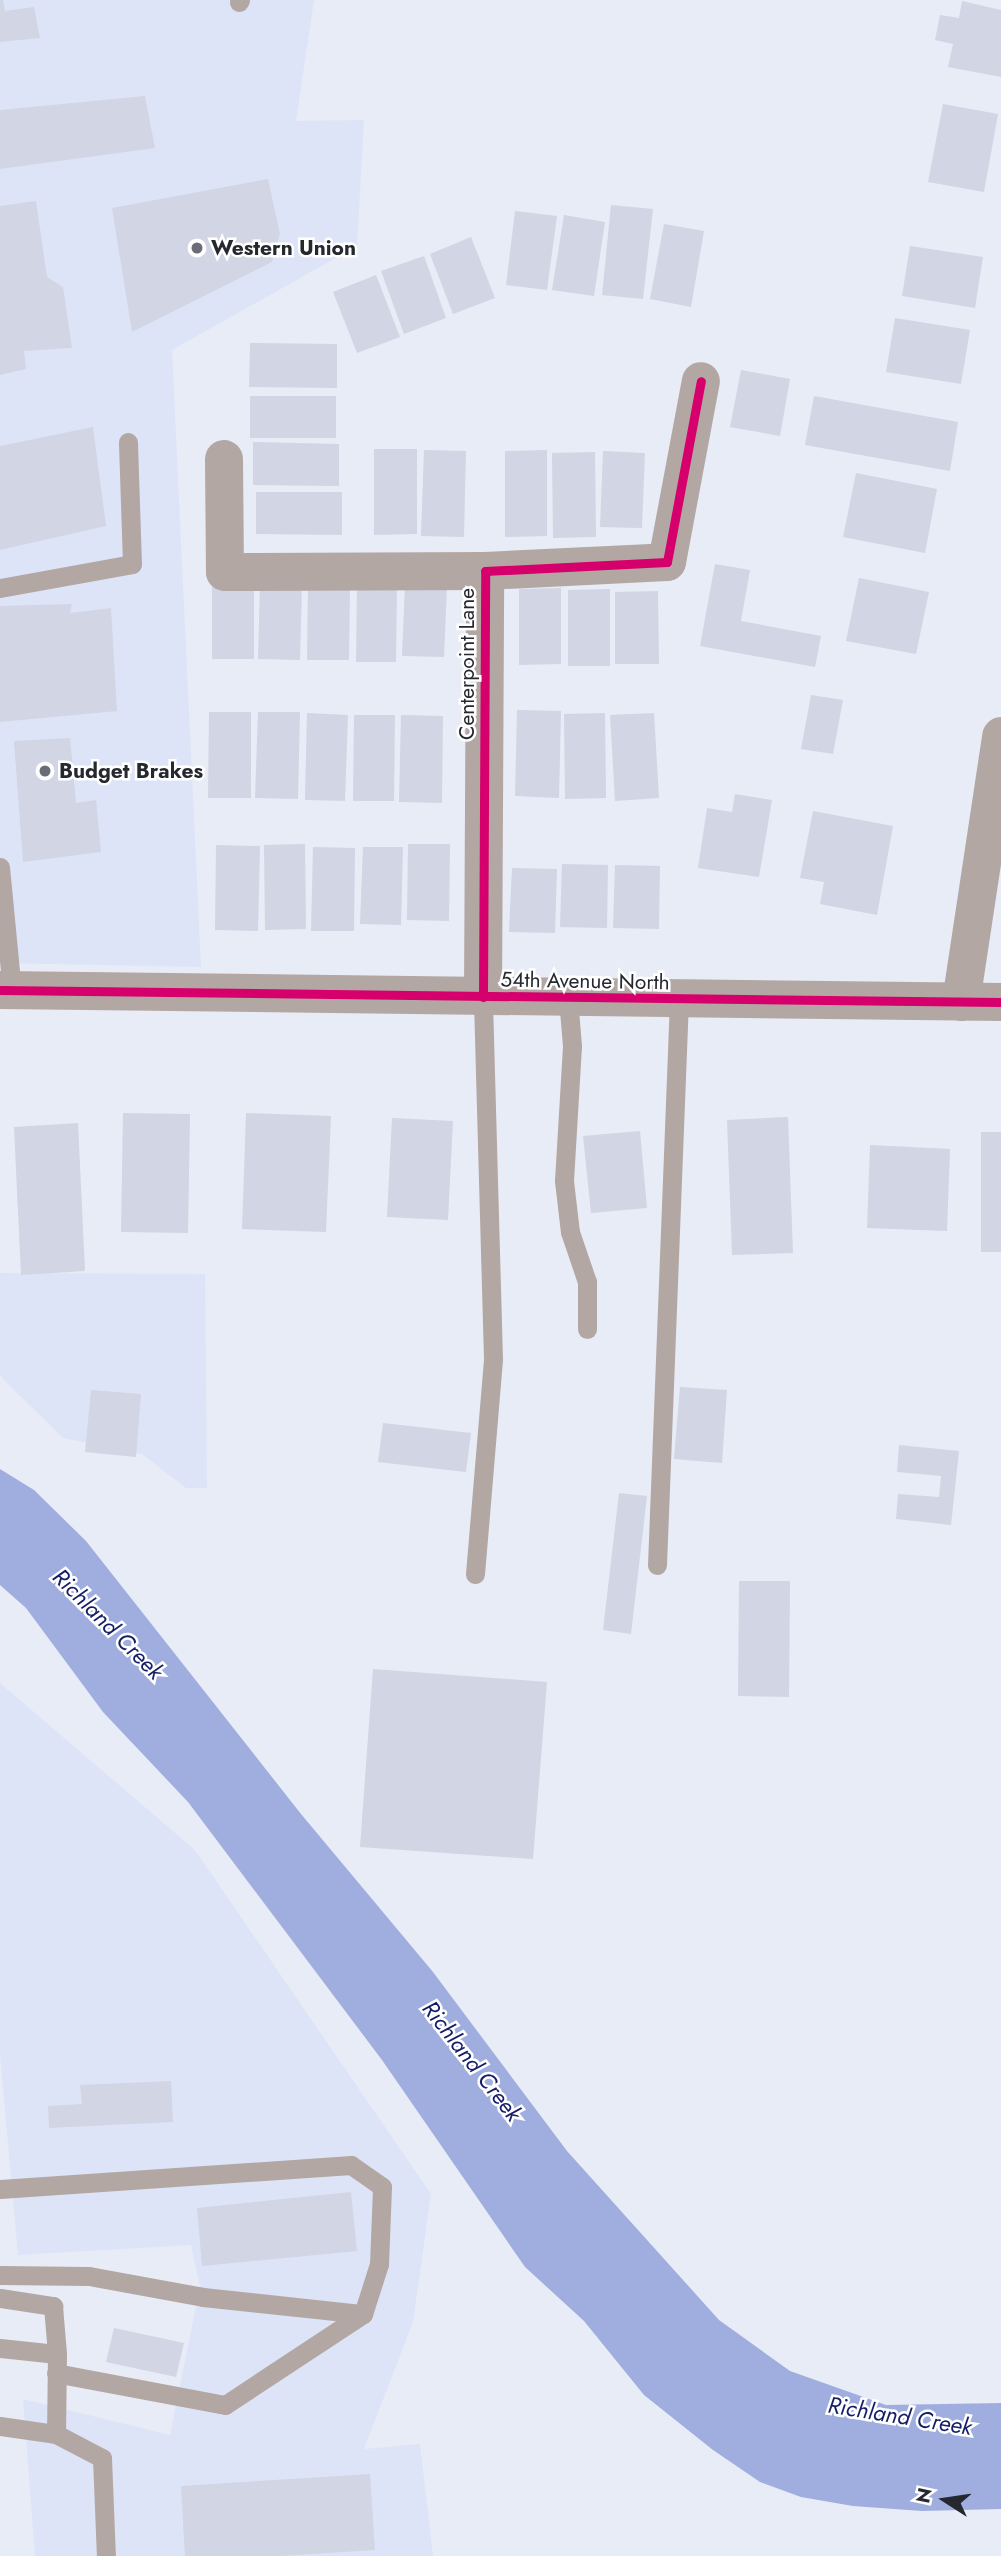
<!DOCTYPE html>
<html>
<head>
<meta charset="utf-8">
<style>
	body { margin:0 }
	#map { position:relative; width:1001px; height:2556px; overflow:hidden; background:#e8ecf6; font-family:Jost,sans-serif }
	div>[style] { position:absolute }
	.built>* { inset:0; background:#dee4f7 }
	.water>* { inset:0; background:#9faede }
	.building>* { inset:0; background:#d1d5e4 }
	.service>* { height:19px; margin:-9.5px; padding:0 9.5px; transform-origin:9.5px; border-radius:9.5px; background:#b3a7a4 }
	.minor>* { height:38px; margin:-19px; padding:0 19px; transform-origin:19px; border-radius:19px; background:#b3a7a4 }
	.cycleway>* { height:9px; margin:-4.5px; padding:0 4.5px; transform-origin:4.5px; border-radius:4.5px; background:#d6006c }
	.dots>* { width:19px; height:19px; translate:-50% -50%; box-sizing:border-box; border:4px solid #fff; border-radius:50% }
	span { translate:-50% -50%; white-space:nowrap; text-align:center; line-height:1.15; -webkit-text-stroke:5px #fff; paint-order:stroke }
	.poi-label { font-size:21px; color:#26282f; font-weight:700 }
	.left { translate:0 -50%; text-align:left }
	.street-label { font-size:21px; color:#26282f }
	.water-label { font-size:23px; color:#151d66; font-style:italic }
	.north { position:absolute; left:910px; top:2465px; width:70px; height:70px; -webkit-text-stroke:5px #fff; paint-order:stroke; rotate:282deg; font-size:19px; font-weight:700; line-height:28px; text-align:center; color:#26282f }
	.north::after { content:''; display:block; margin:auto; width:24px; height:32px; background:#26282f; clip-path:polygon(50% 0,100% 100%,50% 72%,0 100%) }
</style>
</head>
<body>
<div id="map">
	<div class="built">
		<i style="clip-path:polygon(0 0,314px 0,296px 121px,364px 120px,357px 246px,172px 350px,201px 967px,0 963px)"></i>
		<i style="clip-path:polygon(0 1273px,205px 1274px,207px 1488px,186px 1488px,142px 1454px,63px 1438px,9px 1385px,0 1375px)"></i>
		<i style="clip-path:polygon(0 1683px,195px 1850px,431px 2194px,413px 2322px,364px 2449px,420px 2444px,433px 2556px,35px 2556px,23px 2399px,170px 2435px,200px 2287px,191px 2245px,18px 2255px,0 2055px)"></i>
	</div>
	<div class="water">
		<i style="clip-path:polygon(0 1469px,34px 1490px,86px 1541px,301px 1814px,433px 1972px,567px 2151px,719px 2320px,790px 2371px,886px 2405px,1001px 2403px,1001px 2509px,922px 2511px,853px 2506px,801px 2497px,760px 2482px,713px 2450px,644px 2395px,584px 2321px,525px 2267px,382px 2060px,188px 1802px,103px 1712px,26px 1608px,0 1585px)"></i>
	</div>
	<div class="building">
		<i style="clip-path:polygon(0 0,3px 0,5px 11px,34px 7px,40px 38px,0 42px)"></i>
		<i style="clip-path:polygon(962px 1px,1001px 10px,1001px 77px,948px 67px,953px 44px,935px 40px,940px 15px,959px 18px)"></i>
		<i style="clip-path:polygon(145px 96px,155px 148px,0 169px,0 110px)"></i>
		<i style="clip-path:polygon(943px 104px,998px 114px,984px 192px,928px 182px)"></i>
		<i style="clip-path:polygon(268px 179px,280px 234px,272px 262px,132px 332px,112px 208px)"></i>
		<i style="clip-path:polygon(36px 201px,47px 277px,63px 287px,72px 348px,24px 351px,26px 369px,0 375px,0 206px)"></i>
		<i style="clip-path:polygon(611px 205px,653px 209px,643px 299px,602px 295px)"></i>
		<i style="clip-path:polygon(515px 211px,557px 216px,547px 290px,506px 285px)"></i>
		<i style="clip-path:polygon(564px 215px,605px 222px,594px 296px,552px 290px)"></i>
		<i style="clip-path:polygon(664px 224px,704px 231px,691px 307px,650px 299px)"></i>
		<i style="clip-path:polygon(471px 237px,495px 298px,453px 314px,430px 254px)"></i>
		<i style="clip-path:polygon(910px 246px,983px 257px,975px 308px,902px 296px)"></i>
		<i style="clip-path:polygon(424px 256px,446px 318px,404px 334px,381px 271px)"></i>
		<i style="clip-path:polygon(376px 275px,400px 337px,357px 353px,333px 292px)"></i>
		<i style="clip-path:polygon(895px 318px,970px 330px,961px 384px,886px 372px)"></i>
		<i style="clip-path:polygon(250px 343px,337px 344px,337px 388px,249px 387px)"></i>
		<i style="clip-path:polygon(741px 370px,790px 379px,780px 436px,730px 427px)"></i>
		<i style="clip-path:polygon(250px 396px,336px 396px,336px 438px,250px 438px)"></i>
		<i style="clip-path:polygon(814px 396px,958px 422px,950px 471px,805px 445px)"></i>
		<i style="clip-path:polygon(93px 427px,106px 526px,0 550px,0 446px)"></i>
		<i style="clip-path:polygon(253px 442px,339px 444px,339px 486px,253px 485px)"></i>
		<i style="clip-path:polygon(374px 449px,417px 449px,417px 534px,374px 535px)"></i>
		<i style="clip-path:polygon(424px 450px,466px 451px,464px 537px,421px 536px)"></i>
		<i style="clip-path:polygon(547px 450px,547px 536px,505px 537px,505px 451px)"></i>
		<i style="clip-path:polygon(603px 451px,645px 453px,642px 528px,600px 527px)"></i>
		<i style="clip-path:polygon(595px 452px,596px 537px,553px 538px,552px 453px)"></i>
		<i style="clip-path:polygon(856px 473px,937px 489px,925px 553px,843px 537px)"></i>
		<i style="clip-path:polygon(256px 492px,342px 492px,342px 535px,256px 534px)"></i>
		<i style="clip-path:polygon(715px 564px,750px 570px,741px 621px,821px 636px,815px 667px,700px 646px)"></i>
		<i style="clip-path:polygon(859px 578px,929px 592px,916px 654px,846px 641px)"></i>
		<i style="clip-path:polygon(212px 582px,254px 582px,254px 659px,212px 659px)"></i>
		<i style="clip-path:polygon(260px 583px,302px 583px,300px 660px,258px 659px)"></i>
		<i style="clip-path:polygon(308px 583px,350px 584px,349px 660px,307px 660px)"></i>
		<i style="clip-path:polygon(357px 584px,397px 585px,396px 662px,356px 662px)"></i>
		<i style="clip-path:polygon(405px 585px,447px 586px,444px 657px,402px 656px)"></i>
		<i style="clip-path:polygon(561px 588px,561px 664px,519px 665px,519px 589px)"></i>
		<i style="clip-path:polygon(610px 589px,610px 666px,568px 666px,568px 590px)"></i>
		<i style="clip-path:polygon(658px 591px,659px 664px,615px 664px,615px 592px)"></i>
		<i style="clip-path:polygon(72px 604px,70px 613px,111px 608px,117px 711px,0 722px,0 606px)"></i>
		<i style="clip-path:polygon(811px 695px,843px 700px,833px 754px,801px 749px)"></i>
		<i style="clip-path:polygon(517px 710px,561px 711px,559px 798px,515px 796px)"></i>
		<i style="clip-path:polygon(209px 712px,251px 712px,251px 798px,208px 798px)"></i>
		<i style="clip-path:polygon(258px 712px,300px 712px,298px 799px,255px 798px)"></i>
		<i style="clip-path:polygon(307px 713px,348px 715px,345px 801px,305px 800px)"></i>
		<i style="clip-path:polygon(605px 713px,606px 798px,565px 799px,564px 714px)"></i>
		<i style="clip-path:polygon(654px 713px,659px 798px,615px 801px,610px 715px)"></i>
		<i style="clip-path:polygon(354px 715px,395px 715px,394px 801px,353px 801px)"></i>
		<i style="clip-path:polygon(401px 715px,443px 716px,442px 803px,399px 802px)"></i>
		<i style="clip-path:polygon(70px 738px,76px 803px,96px 800px,101px 852px,23px 862px,14px 741px)"></i>
		<i style="clip-path:polygon(735px 794px,772px 800px,759px 877px,698px 868px,707px 808px,732px 812px)"></i>
		<i style="clip-path:polygon(813px 811px,893px 826px,877px 915px,820px 904px,824px 882px,800px 878px)"></i>
		<i style="clip-path:polygon(305px 844px,306px 929px,265px 930px,264px 845px)"></i>
		<i style="clip-path:polygon(408px 844px,450px 844px,449px 921px,407px 920px)"></i>
		<i style="clip-path:polygon(216px 845px,260px 846px,258px 931px,215px 930px)"></i>
		<i style="clip-path:polygon(313px 847px,355px 848px,354px 931px,311px 931px)"></i>
		<i style="clip-path:polygon(363px 847px,403px 847px,401px 925px,360px 924px)"></i>
		<i style="clip-path:polygon(562px 864px,608px 865px,607px 928px,560px 927px)"></i>
		<i style="clip-path:polygon(615px 865px,660px 866px,659px 929px,613px 928px)"></i>
		<i style="clip-path:polygon(512px 868px,557px 869px,555px 933px,509px 932px)"></i>
		<i style="clip-path:polygon(123px 1113px,190px 1114px,188px 1233px,121px 1232px)"></i>
		<i style="clip-path:polygon(246px 1113px,331px 1116px,326px 1232px,242px 1229px)"></i>
		<i style="clip-path:polygon(788px 1117px,793px 1253px,732px 1255px,727px 1120px)"></i>
		<i style="clip-path:polygon(392px 1118px,453px 1121px,448px 1220px,387px 1217px)"></i>
		<i style="clip-path:polygon(78px 1123px,85px 1271px,21px 1275px,14px 1127px)"></i>
		<i style="clip-path:polygon(640px 1131px,647px 1208px,591px 1213px,583px 1136px)"></i>
		<i style="clip-path:polygon(981px 1132px,1001px 1132px,1001px 1252px,981px 1252px)"></i>
		<i style="clip-path:polygon(870px 1145px,950px 1149px,947px 1231px,867px 1228px)"></i>
		<i style="clip-path:polygon(680px 1387px,727px 1390px,722px 1463px,674px 1459px)"></i>
		<i style="clip-path:polygon(91px 1390px,141px 1394px,136px 1457px,85px 1452px)"></i>
		<i style="clip-path:polygon(383px 1423px,471px 1433px,466px 1472px,378px 1462px)"></i>
		<i style="clip-path:polygon(899px 1445px,959px 1451px,951px 1525px,896px 1519px,898px 1494px,939px 1497px,941px 1476px,897px 1472px)"></i>
		<i style="clip-path:polygon(619px 1493px,647px 1496px,631px 1634px,603px 1630px)"></i>
		<i style="clip-path:polygon(739px 1581px,790px 1581px,789px 1697px,738px 1696px)"></i>
		<i style="clip-path:polygon(373px 1669px,547px 1682px,533px 1859px,360px 1847px)"></i>
		<i style="clip-path:polygon(171px 2081px,173px 2122px,49px 2128px,48px 2106px,82px 2104px,80px 2085px)"></i>
		<i style="clip-path:polygon(351px 2192px,357px 2251px,202px 2266px,197px 2208px)"></i>
		<i style="clip-path:polygon(114px 2328px,184px 2343px,176px 2377px,106px 2362px)"></i>
		<i style="clip-path:polygon(370px 2474px,375px 2550px,281px 2556px,185px 2556px,181px 2486px)"></i>
	</div>
	<div class="service">
		<i style="left:239px;top:2px;width:2px;rotate:-63deg"></i>
		<i style="left:0;top:588px;width:134px;rotate:-10.3deg"></i>
		<i style="left:132px;top:564px;width:122px;rotate:-91.9deg"></i>
		<i style="left:0;top:867px;width:125px;rotate:84.5deg"></i>
		<i style="left:568px;top:998px;width:48px;rotate:85.2deg"></i>
		<i style="left:572px;top:1046px;width:135px;rotate:93.4deg"></i>
		<i style="left:564px;top:1181px;width:51px;rotate:83.3deg"></i>
		<i style="left:570px;top:1232px;width:53px;rotate:71.2deg"></i>
		<i style="left:587px;top:1282px;width:47px;rotate:90deg"></i>
		<i style="left:657px;top:1565px;width:566px;rotate:-87.77deg"></i>
		<i style="left:475px;top:1574px;width:216px;rotate:-85.2deg"></i>
		<i style="left:493px;top:1359px;width:362px;rotate:-91.6deg"></i>
		<i style="left:0;top:2189px;width:352px;rotate:-3.9deg"></i>
		<i style="left:351px;top:2165px;width:38px;rotate:35deg"></i>
		<i style="left:382px;top:2187px;width:77px;rotate:92.2deg"></i>
		<i style="left:379px;top:2264px;width:52px;rotate:107.7deg"></i>
		<i style="left:363px;top:2314px;width:165px;rotate:146.6deg"></i>
		<i style="left:225px;top:2405px;width:172px;rotate:-169.3deg"></i>
		<i style="left:0;top:2275px;width:89px;rotate:0.6deg"></i>
		<i style="left:89px;top:2276px;width:116px;rotate:10.4deg"></i>
		<i style="left:203px;top:2297px;width:161px;rotate:6.1deg"></i>
		<i style="left:0;top:2298px;width:54px;rotate:8.6deg"></i>
		<i style="left:53px;top:2306px;width:48px;rotate:85.2deg"></i>
		<i style="left:0;top:2348px;width:57px;rotate:6deg"></i>
		<i style="left:57px;top:2354px;width:80px;rotate:90.7deg"></i>
		<i style="left:0;top:2426px;width:57px;rotate:8.1deg"></i>
		<i style="left:56px;top:2434px;width:52px;rotate:27.6deg"></i>
		<i style="left:102px;top:2458px;width:98px;rotate:87.7deg"></i>
	</div>
	<div class="minor">
		<i style="left:224px;top:459px;width:113px;rotate:89.5deg"></i>
		<i style="left:225px;top:572px;width:260px;rotate:-0.2deg"></i>
		<i style="left:0;top:990px;width:1001px;rotate:0.69deg"></i>
		<i style="left:483px;top:997px;width:426px;rotate:-89.7deg"></i>
		<i style="left:485px;top:571px;width:182px;rotate:-2.8deg"></i>
		<i style="left:667px;top:562px;width:184px;rotate:-79.4deg"></i>
		<i style="left:961px;top:1002px;width:269px;rotate:-81.4deg"></i>
	</div>
	<div class="cycleway">
		<i style="left:0;top:990px;width:1001px;rotate:0.69deg"></i>
		<i style="left:483px;top:997px;width:426px;rotate:-89.7deg"></i>
		<i style="left:485px;top:571px;width:182px;rotate:-2.8deg"></i>
		<i style="left:667px;top:562px;width:184px;rotate:-79.4deg"></i>
	</div>
	<div class="dots">
		<i style="left:197px;top:248px;background:#6a6d75"></i>
		<i style="left:45px;top:771px;background:#6a6d75"></i>
	</div>
	<div class="poi-label">
		<span class="left" style="left:211px;top:248px">Western Union</span>
		<span class="left" style="left:59px;top:771px">Budget Brakes</span>
	</div>
	<div class="street-label">
		<span style="left:467px;top:664px;rotate:-90deg">Centerpoint Lane</span>
		<span style="left:585px;top:981px;rotate:1deg">54th Avenue North</span>
	</div>
	<div class="water-label">
		<span style="left:108px;top:1624px;rotate:45deg">Richland Creek</span>
		<span style="left:472px;top:2061px;rotate:52deg">Richland Creek</span>
		<span style="left:900px;top:2416px;rotate:9deg">Richland Creek</span>
	</div>
	<div class="north">N</div>
</div>
</body>
</html>
